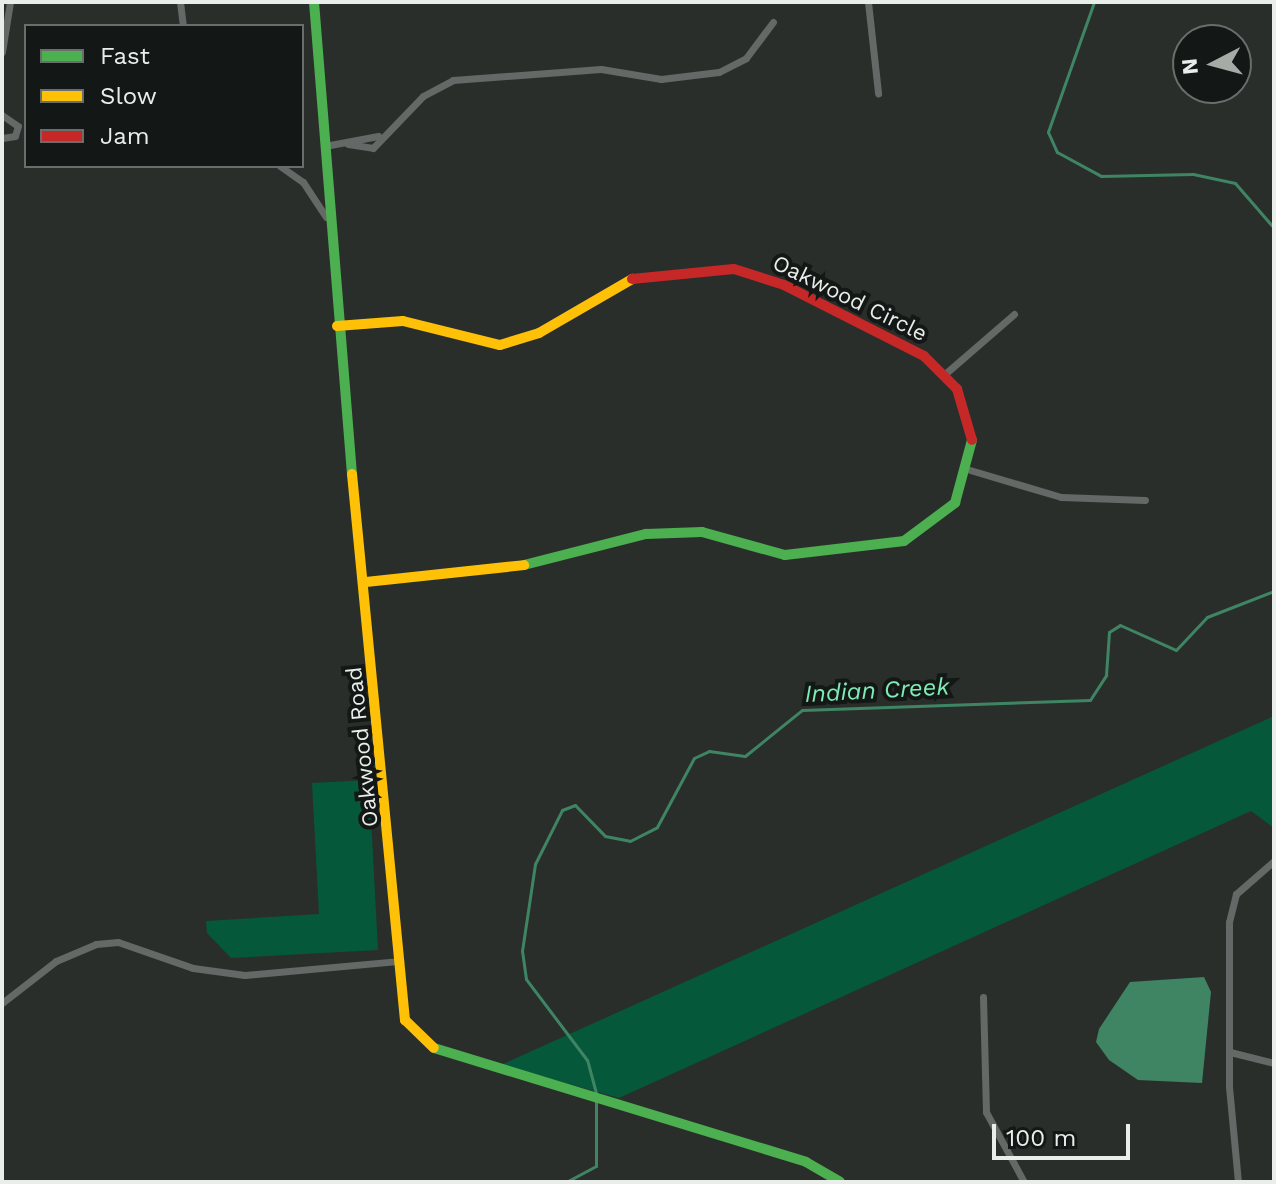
<!DOCTYPE html>
<html>
<head>
<meta charset="utf-8">
<style>
	body { margin:0 }
	#map { position:relative; width:1276px; height:1184px; overflow:hidden; background:#292e2b; font-family:"Work Sans",sans-serif }
	div>[style] { position:absolute }
	.green>* { inset:0; background:#06583b }
	.water>* { inset:0; background:#3f8564 }
	.stream>* { height:3px; margin:-1.5px; padding:0 1.5px; transform-origin:1.5px; border-radius:1.5px; background:#3f8564 }
	.street>* { height:7px; margin:-3.5px; padding:0 3.5px; transform-origin:3.5px; border-radius:3.5px; background:#646866 }
	.fast>* { height:10px; margin:-5px; padding:0 5px; transform-origin:5px; border-radius:5px; background:#4caf50 }
	.slow>* { height:10px; margin:-5px; padding:0 5px; transform-origin:5px; border-radius:5px; background:#ffc107 }
	.jam>* { height:10px; margin:-5px; padding:0 5px; transform-origin:5px; border-radius:5px; background:#c62828 }
	span { translate:-50% -50%; white-space:nowrap; text-align:center; line-height:1.15; -webkit-text-stroke:8px #131715; paint-order:stroke }
	.street-label { font-size:22px; color:#e9eeeb }
	.water-label { font-size:24px; color:#80ecb7; font-style:italic }
	.frame { position:absolute; inset:0; border:4px solid #e9eeeb; pointer-events:none }
	.legend { position:absolute; left:24px; top:24px; width:280px; height:144px; box-sizing:border-box; background:#131715; border:2px solid #696d6b; margin:0; padding:10px 14px; list-style:none; font-size:24px; color:#e9eeeb }
	.legend li { display:flex; align-items:center; gap:16px; height:40px }
	.legend b { width:40px; border:2px solid #696d6b }
	.north { position:absolute; left:1172px; top:24px; width:80px; height:80px; box-sizing:border-box; background:#131715; border:2px solid #696d6b; border-radius:50%; rotate:264deg; font-size:22px; font-weight:700; line-height:32px; text-align:center; color:#e9eeeb }
	.north::after { content:''; display:block; margin:auto; width:28px; height:36px; background:#a6aba8; clip-path:polygon(50% 0,100% 100%,50% 72%,0 100%) }
	.scale { position:absolute; left:992px; top:1124px; width:138px; height:36px; box-sizing:border-box; border:4px solid #e9eeeb; border-top:0; padding-left:10px; font-size:24px; line-height:28px; white-space:nowrap; color:#e9eeeb; -webkit-text-stroke:6px #131715; paint-order:stroke }
</style>
</head>
<body>
<div id="map">
	<div class="green">
		<i style="clip-path:polygon(1274px 716px,1274px 828px,1251px 811px,619px 1098px,501px 1065px)"></i>
		<i style="clip-path:polygon(369px 780px,378px 950px,231px 958px,207px 933px,206px 921px,319px 914px,312px 783px)"></i>
	</div>
	<div class="water">
		<i style="clip-path:polygon(1204px 977px,1211px 992px,1202px 1083px,1138px 1080px,1109px 1060px,1096px 1042px,1099px 1029px,1130px 982px)"></i>
	</div>
	<div class="stream">
		<i style="left:1094px;top:2px;width:138px;rotate:109.5deg"></i>
		<i style="left:1048px;top:132px;width:22px;rotate:66deg"></i>
		<i style="left:1057px;top:152px;width:50px;rotate:28.6deg"></i>
		<i style="left:1101px;top:176px;width:92px;rotate:-1.2deg"></i>
		<i style="left:1193px;top:174px;width:43px;rotate:12.1deg"></i>
		<i style="left:1235px;top:183px;width:60px;rotate:49.1deg"></i>
		<i style="left:596px;top:1093px;width:34px;rotate:-105deg"></i>
		<i style="left:587px;top:1060px;width:101px;rotate:-127deg"></i>
		<i style="left:526px;top:979px;width:28px;rotate:-98deg"></i>
		<i style="left:522px;top:951px;width:88px;rotate:-81.5deg"></i>
		<i style="left:535px;top:864px;width:60px;rotate:-63.4deg"></i>
		<i style="left:562px;top:810px;width:14px;rotate:-21deg"></i>
		<i style="left:575px;top:805px;width:43px;rotate:45.9deg"></i>
		<i style="left:605px;top:836px;width:25px;rotate:11deg"></i>
		<i style="left:630px;top:841px;width:30px;rotate:-27deg"></i>
		<i style="left:657px;top:827px;width:78px;rotate:-61.8deg"></i>
		<i style="left:694px;top:758px;width:17px;rotate:-25deg"></i>
		<i style="left:709px;top:751px;width:36px;rotate:8deg"></i>
		<i style="left:745px;top:756px;width:73px;rotate:-38.9deg"></i>
		<i style="left:802px;top:710px;width:288px;rotate:-2deg"></i>
		<i style="left:1090px;top:700px;width:30px;rotate:-57deg"></i>
		<i style="left:1106px;top:675px;width:43px;rotate:-86deg"></i>
		<i style="left:1109px;top:632px;width:13px;rotate:-32deg"></i>
		<i style="left:1120px;top:625px;width:61px;rotate:24.1deg"></i>
		<i style="left:1176px;top:650px;width:45px;rotate:-46.8deg"></i>
		<i style="left:1207px;top:617px;width:72px;rotate:-21.2deg"></i>
		<i style="left:566px;top:1182px;width:34px;rotate:-28deg"></i>
		<i style="left:596px;top:1166px;width:65px;rotate:-90deg"></i>
	</div>
	<div class="street">
		<i style="left:180px;top:2px;width:24px;rotate:83deg"></i>
		<i style="left:868px;top:2px;width:92px;rotate:83.7deg"></i>
		<i style="left:2px;top:52px;width:51px;rotate:-80.9deg"></i>
		<i style="left:2px;top:115px;width:19px;rotate:35deg"></i>
		<i style="left:18px;top:126px;width:10px;rotate:107deg"></i>
		<i style="left:15px;top:136px;width:13px;rotate:171deg"></i>
		<i style="left:348px;top:144px;width:25px;rotate:9deg"></i>
		<i style="left:373px;top:148px;width:72px;rotate:-46.1deg"></i>
		<i style="left:423px;top:96px;width:34px;rotate:-28deg"></i>
		<i style="left:453px;top:80px;width:148px;rotate:-4.3deg"></i>
		<i style="left:601px;top:69px;width:61px;rotate:9.5deg"></i>
		<i style="left:661px;top:79px;width:58px;rotate:-6.9deg"></i>
		<i style="left:719px;top:72px;width:30px;rotate:-27deg"></i>
		<i style="left:746px;top:58px;width:45px;rotate:-53.1deg"></i>
		<i style="left:330px;top:145px;width:49px;rotate:-10.6deg"></i>
		<i style="left:280px;top:166px;width:28px;rotate:35deg"></i>
		<i style="left:303px;top:182px;width:42px;rotate:56.7deg"></i>
		<i style="left:946px;top:373px;width:90px;rotate:-40.9deg"></i>
		<i style="left:970px;top:470px;width:95px;rotate:16.5deg"></i>
		<i style="left:1061px;top:497px;width:84px;rotate:2deg"></i>
		<i style="left:983px;top:997px;width:115px;rotate:88.5deg"></i>
		<i style="left:986px;top:1112px;width:80px;rotate:61.5deg"></i>
		<i style="left:2px;top:1003px;width:68px;rotate:-37.9deg"></i>
		<i style="left:56px;top:961px;width:43px;rotate:-23deg"></i>
		<i style="left:96px;top:944px;width:22px;rotate:-5deg"></i>
		<i style="left:118px;top:942px;width:79px;rotate:19.1deg"></i>
		<i style="left:193px;top:968px;width:52px;rotate:7.7deg"></i>
		<i style="left:245px;top:975px;width:156px;rotate:-5.2deg"></i>
		<i style="left:1230px;top:1052px;width:45px;rotate:14deg"></i>
		<i style="left:1238px;top:1182px;width:96px;rotate:-95.4deg"></i>
		<i style="left:1229px;top:1086px;width:164px;rotate:-90deg"></i>
		<i style="left:1229px;top:922px;width:29px;rotate:-76deg"></i>
		<i style="left:1236px;top:894px;width:50px;rotate:-41deg"></i>
	</div>
	<div class="fast">
		<i style="left:314px;top:2px;width:474px;rotate:85.4deg"></i>
		<i style="left:524px;top:565px;width:126px;rotate:-14.3deg"></i>
		<i style="left:646px;top:534px;width:56px;rotate:-2deg"></i>
		<i style="left:702px;top:532px;width:86px;rotate:15.5deg"></i>
		<i style="left:785px;top:555px;width:120px;rotate:-6.7deg"></i>
		<i style="left:904px;top:541px;width:64px;rotate:-36.7deg"></i>
		<i style="left:955px;top:503px;width:65px;rotate:-74.9deg"></i>
		<i style="left:434px;top:1048px;width:389px;rotate:17deg"></i>
		<i style="left:806px;top:1162px;width:39px;rotate:30deg"></i>
	</div>
	<div class="slow">
		<i style="left:337px;top:326px;width:66px;rotate:-4.3deg"></i>
		<i style="left:403px;top:321px;width:100px;rotate:13.9deg"></i>
		<i style="left:500px;top:345px;width:41px;rotate:-17.1deg"></i>
		<i style="left:539px;top:333px;width:108px;rotate:-30.1deg"></i>
		<i style="left:352px;top:474px;width:549px;rotate:84.46deg"></i>
		<i style="left:405px;top:1020px;width:40px;rotate:44deg"></i>
		<i style="left:366px;top:582px;width:159px;rotate:-6.1deg"></i>
	</div>
	<div class="jam">
		<i style="left:632px;top:279px;width:102px;rotate:-5.6deg"></i>
		<i style="left:734px;top:269px;width:52px;rotate:17.7deg"></i>
		<i style="left:784px;top:285px;width:157px;rotate:26.9deg"></i>
		<i style="left:924px;top:356px;width:47px;rotate:45deg"></i>
		<i style="left:957px;top:389px;width:53px;rotate:73.6deg"></i>
	</div>
	<div class="street-label">
		<span style="left:850px;top:298px;rotate:26deg">Oakwood Circle</span>
		<span style="left:362px;top:747px;rotate:-96deg">Oakwood Road</span>
	</div>
	<div class="water-label">
		<span style="left:877px;top:691px;rotate:-3deg">Indian Creek</span>
	</div>
	<div class="frame"></div>
	<ul class="legend">
	<li><b style="height:10px;background:#4caf50"></b>Fast</li>
	<li><b style="height:10px;background:#ffc107"></b>Slow</li>
	<li><b style="height:10px;background:#c62828"></b>Jam</li>
	</ul>
	<div class="north">N</div>
	<div class="scale">100 m</div>
</div>
</body>
</html>
